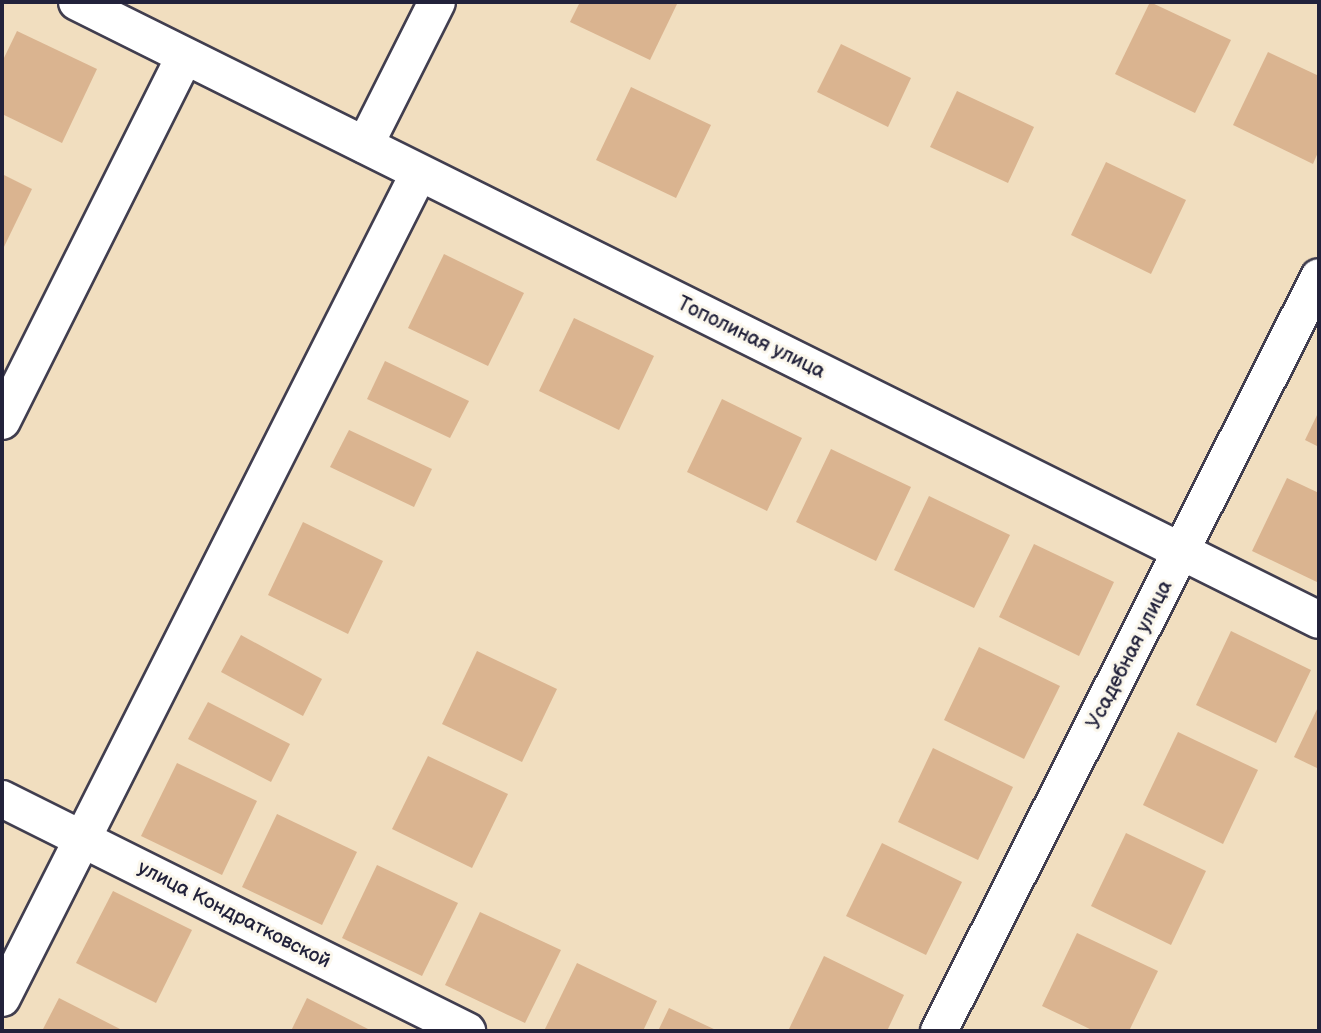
<!DOCTYPE html>
<html>
<head>
<meta charset="utf-8">
<style>
	body { margin:0 }
	#map { position:relative; width:1321px; height:1033px; overflow:hidden; background:#f1debf; font-family:"Balsamiq Sans",sans-serif }
	div>[style] { position:absolute }
	.building>* { inset:0; background:#dab490 }
	.roads { filter:drop-shadow(2px 0 #413e4f) drop-shadow(-2px 0 #413e4f) drop-shadow(0 2px #413e4f) drop-shadow(0 -2px #413e4f) }
	.minor>* { height:36px; margin:-18px; padding:0 18px; transform-origin:18px; border-radius:18px; background:#fff }
	span { translate:-50% -50%; white-space:nowrap; text-align:center; line-height:1.15; -webkit-text-stroke:6px #fbf7ec; paint-order:stroke }
	.street-label { font-size:20px; color:#22223b }
	.frame { position:absolute; inset:0; border:4px solid #22223b; pointer-events:none }
</style>
</head>
<body>
<div id="map">
	<div class="building">
		<i style="clip-path:polygon(580px 2px,678px 2px,650px 60px,570px 22px)"></i>
		<i style="clip-path:polygon(1150px 2px,1231px 40px,1195px 113px,1115px 74px)"></i>
		<i style="clip-path:polygon(17px 31px,97px 69px,62px 143px,2px 114px,2px 62px)"></i>
		<i style="clip-path:polygon(841px 44px,911px 78px,888px 127px,817px 92px)"></i>
		<i style="clip-path:polygon(1268px 52px,1319px 76px,1319px 150px,1313px 164px,1233px 125px)"></i>
		<i style="clip-path:polygon(631px 87px,711px 125px,676px 198px,596px 160px)"></i>
		<i style="clip-path:polygon(957px 91px,1034px 127px,1008px 183px,930px 147px)"></i>
		<i style="clip-path:polygon(1106px 162px,1186px 200px,1151px 274px,1071px 235px)"></i>
		<i style="clip-path:polygon(2px 174px,32px 189px,2px 251px)"></i>
		<i style="clip-path:polygon(444px 254px,524px 293px,488px 366px,408px 328px)"></i>
		<i style="clip-path:polygon(574px 318px,654px 356px,619px 430px,539px 391px)"></i>
		<i style="clip-path:polygon(385px 361px,469px 401px,450px 438px,367px 399px)"></i>
		<i style="clip-path:polygon(722px 399px,802px 438px,767px 511px,687px 472px)"></i>
		<i style="clip-path:polygon(1319px 411px,1319px 447px,1305px 440px)"></i>
		<i style="clip-path:polygon(349px 430px,432px 469px,414px 507px,330px 467px)"></i>
		<i style="clip-path:polygon(831px 449px,911px 487px,876px 561px,796px 522px)"></i>
		<i style="clip-path:polygon(1287px 478px,1319px 493px,1319px 583px,1252px 551px)"></i>
		<i style="clip-path:polygon(929px 496px,1010px 535px,974px 608px,894px 570px)"></i>
		<i style="clip-path:polygon(303px 522px,383px 561px,348px 634px,268px 595px)"></i>
		<i style="clip-path:polygon(1034px 544px,1114px 582px,1079px 656px,999px 617px)"></i>
		<i style="clip-path:polygon(1231px 631px,1311px 670px,1276px 743px,1196px 705px)"></i>
		<i style="clip-path:polygon(241px 635px,322px 679px,303px 716px,221px 672px)"></i>
		<i style="clip-path:polygon(979px 647px,1060px 686px,1024px 759px,944px 720px)"></i>
		<i style="clip-path:polygon(477px 651px,557px 689px,522px 762px,442px 724px)"></i>
		<i style="clip-path:polygon(208px 702px,290px 744px,271px 782px,188px 739px)"></i>
		<i style="clip-path:polygon(1319px 705px,1319px 769px,1294px 757px)"></i>
		<i style="clip-path:polygon(1178px 732px,1258px 770px,1223px 844px,1143px 805px)"></i>
		<i style="clip-path:polygon(933px 748px,1013px 787px,978px 860px,898px 822px)"></i>
		<i style="clip-path:polygon(428px 756px,508px 794px,472px 868px,392px 829px)"></i>
		<i style="clip-path:polygon(177px 763px,257px 801px,222px 875px,141px 836px)"></i>
		<i style="clip-path:polygon(277px 814px,357px 852px,322px 925px,242px 887px)"></i>
		<i style="clip-path:polygon(1126px 833px,1206px 871px,1171px 945px,1091px 906px)"></i>
		<i style="clip-path:polygon(882px 843px,962px 882px,926px 955px,846px 916px)"></i>
		<i style="clip-path:polygon(377px 865px,458px 903px,422px 976px,342px 938px)"></i>
		<i style="clip-path:polygon(113px 891px,192px 930px,156px 1003px,76px 963px)"></i>
		<i style="clip-path:polygon(480px 912px,561px 950px,525px 1023px,445px 985px)"></i>
		<i style="clip-path:polygon(1077px 933px,1158px 971px,1129px 1031px,1094px 1031px,1042px 1006px)"></i>
		<i style="clip-path:polygon(824px 956px,904px 995px,887px 1031px,789px 1029px)"></i>
		<i style="clip-path:polygon(577px 963px,657px 1001px,643px 1031px,544px 1031px)"></i>
		<i style="clip-path:polygon(59px 998px,124px 1031px,42px 1031px)"></i>
		<i style="clip-path:polygon(307px 998px,372px 1031px,291px 1031px)"></i>
		<i style="clip-path:polygon(669px 1008px,718px 1031px,658px 1031px)"></i>
	</div>
	<div class="roads">
		<div class="minor">
			<i style="left:77px;top:2px;width:1387px;rotate:26.45deg"></i>
			<i style="left:365px;top:145px;width:160px;rotate:-63.3deg"></i>
			<i style="left:2px;top:421px;width:407px;rotate:-63.4deg"></i>
			<i style="left:2px;top:799px;width:520px;rotate:26.52deg"></i>
			<i style="left:2px;top:998px;width:924px;rotate:-63.19deg"></i>
			<i style="left:939px;top:1031px;width:844px;rotate:-63.25deg"></i>
		</div>
	</div>
	<div class="street-label">
		<span style="left:751px;top:338px;rotate:26deg">Тополиная улица</span>
		<span style="left:1130px;top:655px;rotate:-63deg">Усадебная улица</span>
		<span style="left:234px;top:915px;rotate:27deg">улица Кондратковской</span>
	</div>
	<div class="frame"></div>
</div>
</body>
</html>
